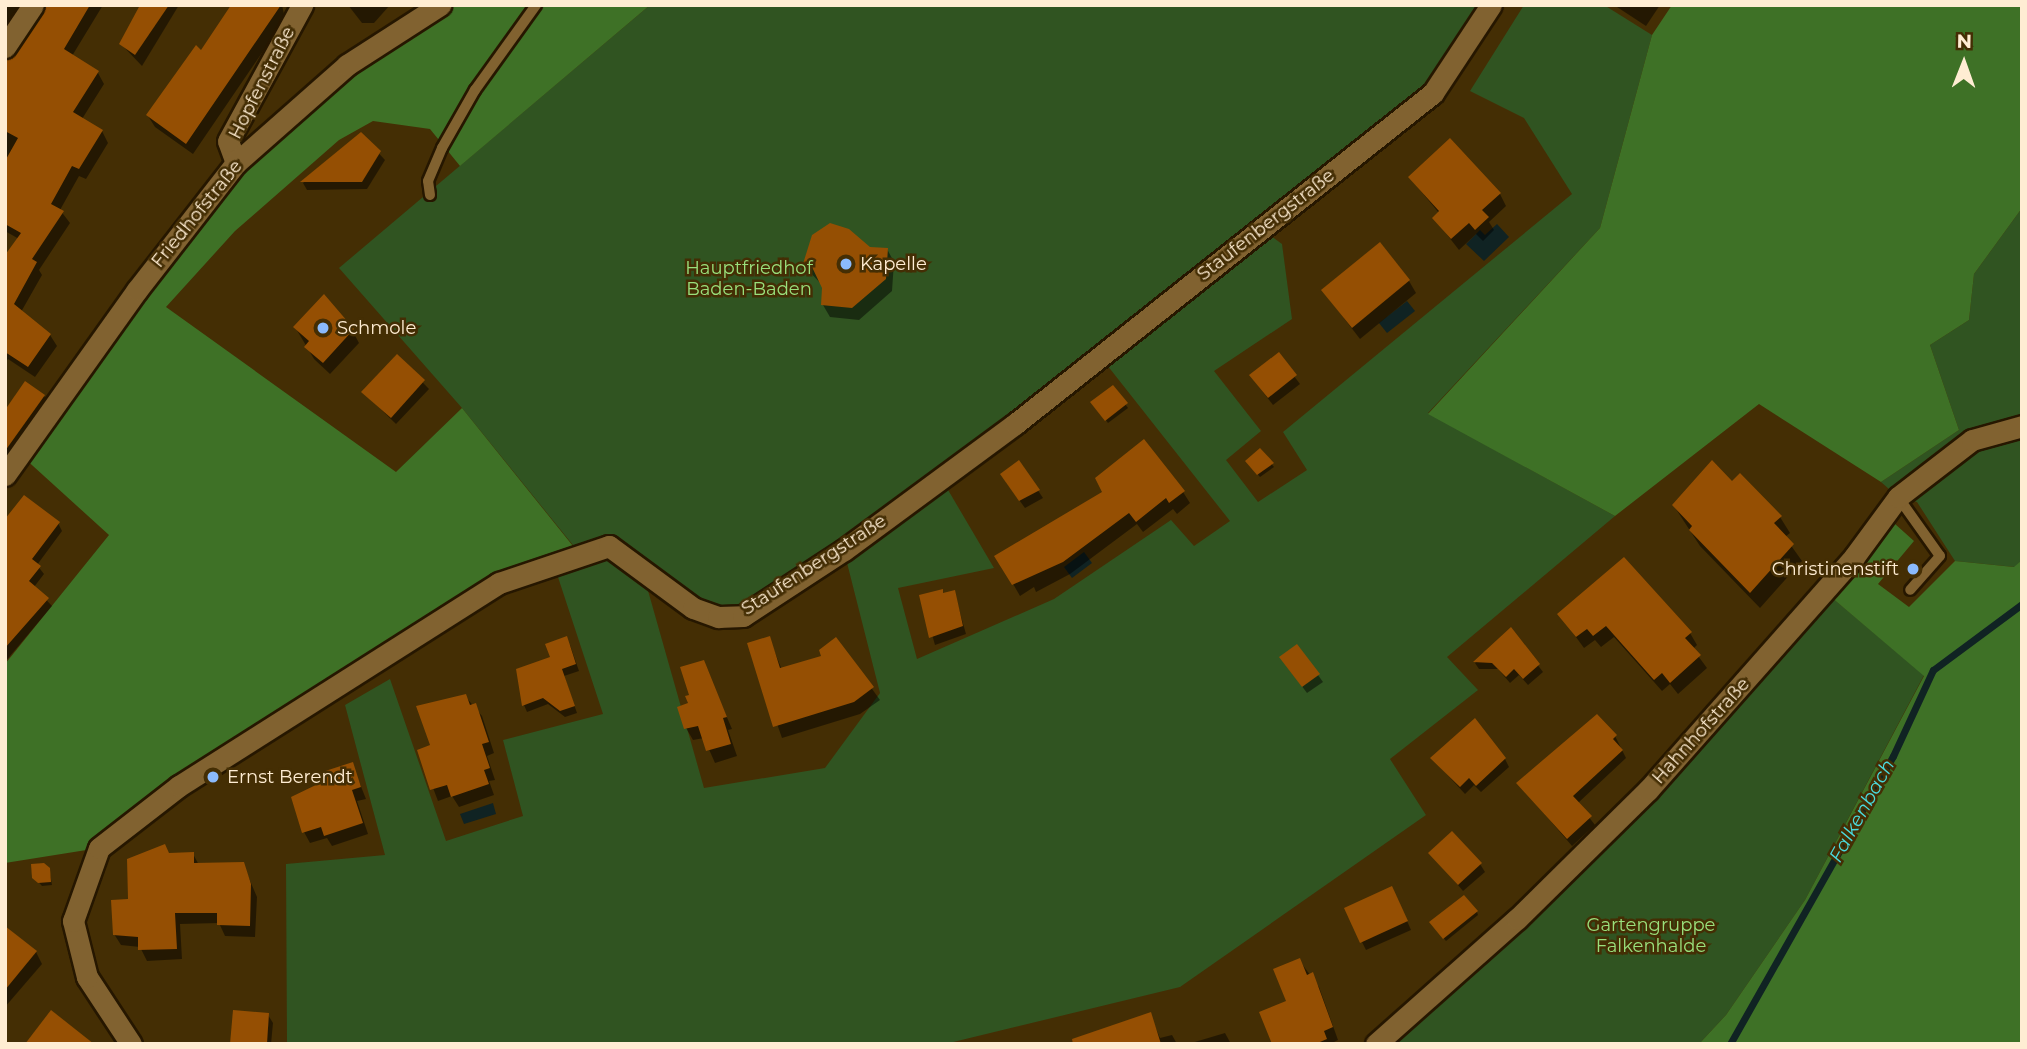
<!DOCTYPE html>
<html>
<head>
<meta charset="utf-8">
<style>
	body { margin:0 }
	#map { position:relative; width:2027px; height:1049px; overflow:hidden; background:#442e04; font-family:Montserrat,sans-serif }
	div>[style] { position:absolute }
	.green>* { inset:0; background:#305421 }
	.forest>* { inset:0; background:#3e7126 }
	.water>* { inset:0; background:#102323 }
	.shadow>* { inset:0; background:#0007 }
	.stream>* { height:7px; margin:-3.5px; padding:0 3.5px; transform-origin:3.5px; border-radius:3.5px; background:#102323 }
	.building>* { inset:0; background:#954f03 }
	.roads { filter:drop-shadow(2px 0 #261700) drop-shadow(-2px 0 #261700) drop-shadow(0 2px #261700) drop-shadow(0 -2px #261700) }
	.lane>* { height:10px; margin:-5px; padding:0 5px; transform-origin:5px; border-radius:5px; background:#816230 }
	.street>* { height:21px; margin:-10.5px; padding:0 10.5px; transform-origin:10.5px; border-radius:10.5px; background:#816230 }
	.dots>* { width:19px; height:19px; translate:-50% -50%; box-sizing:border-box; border:4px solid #442e04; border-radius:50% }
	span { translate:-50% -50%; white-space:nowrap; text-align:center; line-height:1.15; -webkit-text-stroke:5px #442e04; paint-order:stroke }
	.street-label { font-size:18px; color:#ffedd3 }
	.poi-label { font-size:18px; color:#ffedd3 }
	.left { translate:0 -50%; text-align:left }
	.right { translate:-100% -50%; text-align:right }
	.park-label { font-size:18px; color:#99e07c }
	.water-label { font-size:19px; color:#4adadd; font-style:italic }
	.frame { position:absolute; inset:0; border:7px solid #ffedd3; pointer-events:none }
	.north { position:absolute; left:1929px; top:28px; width:70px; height:70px; -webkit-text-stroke:5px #442e04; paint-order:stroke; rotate:1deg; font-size:19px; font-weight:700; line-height:28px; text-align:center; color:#ffedd3 }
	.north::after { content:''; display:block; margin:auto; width:24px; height:32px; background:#ffedd3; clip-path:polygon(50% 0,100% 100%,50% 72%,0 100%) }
</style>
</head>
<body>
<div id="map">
	<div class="green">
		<i style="clip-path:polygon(evenodd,650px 5px,1491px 5px,1433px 93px,941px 478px,994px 568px,898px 588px,917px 659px,1054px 599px,1171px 520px,1194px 546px,1230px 521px,1107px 365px,1271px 236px,1282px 244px,1292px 319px,1214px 371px,1261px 431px,1226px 460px,1258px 502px,1307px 470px,1283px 432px,1572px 194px,1524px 118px,1470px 91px,1524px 5px,1604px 5px,1652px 35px,1600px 228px,1428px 413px,1615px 516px,1447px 657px,1478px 690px,1390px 759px,1426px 815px,1180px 987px,945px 1044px,287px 1044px,286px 864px,385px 855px,345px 705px,390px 679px,446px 841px,523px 816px,503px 740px,603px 714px,554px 565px,581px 555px,462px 408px,339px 268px,650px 5px,844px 551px,880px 693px,825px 768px,704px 788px,643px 573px,718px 617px,743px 616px,844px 551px)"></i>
		<i style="clip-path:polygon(2022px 208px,2022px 560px,2015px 567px,1955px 561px,1917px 502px,1898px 497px,1881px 482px,1959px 430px,1930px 345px,1969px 320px,1974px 274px)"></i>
		<i style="clip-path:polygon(1824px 591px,1924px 675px,1805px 900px,1726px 1015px,1699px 1044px,1376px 1044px,1517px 919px)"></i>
	</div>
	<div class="forest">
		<i style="clip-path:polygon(440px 5px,650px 5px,460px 166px,430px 129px,373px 121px,339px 140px,235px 231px,166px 307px,396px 472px,462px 408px,581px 556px,499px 583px,99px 848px,5px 863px,5px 664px,109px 535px,22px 456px,230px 163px)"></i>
		<i style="clip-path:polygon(1672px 5px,2022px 5px,2022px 208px,1974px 274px,1969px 320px,1930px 345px,1959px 430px,1881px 482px,1759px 404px,1615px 516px,1428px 414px,1600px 228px,1652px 35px)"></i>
		<i style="clip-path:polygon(1885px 515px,1914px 541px,1878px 584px,1909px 607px,1955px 561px,2014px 567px,2022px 560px,2022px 1044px,1699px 1044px,1726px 1015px,1805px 900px,1924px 676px,1824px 591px)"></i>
	</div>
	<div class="water">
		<i style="clip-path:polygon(1497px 224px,1509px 237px,1484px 261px,1466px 244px,1480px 230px,1485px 235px)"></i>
		<i style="clip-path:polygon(1407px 301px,1415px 311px,1387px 333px,1379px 323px)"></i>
		<i style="clip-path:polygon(1084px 552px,1092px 563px,1072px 578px,1064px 567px)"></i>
		<i style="clip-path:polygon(493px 803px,496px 814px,464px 824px,460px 814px)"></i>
	</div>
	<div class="shadow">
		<i style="clip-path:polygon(5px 5px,33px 5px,5px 32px)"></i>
		<i style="clip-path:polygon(48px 5px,103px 5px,72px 56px,98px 73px,104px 84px,82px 119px,102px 131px,108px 143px,86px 179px,79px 176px,60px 210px,70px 223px,39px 270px,42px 275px,21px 312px,50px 335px,57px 346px,35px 377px,8px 359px,5px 363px,5px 258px,19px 239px,5px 231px,5px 76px)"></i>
		<i style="clip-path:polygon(142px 5px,179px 5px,142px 66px,121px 44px)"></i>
		<i style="clip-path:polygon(233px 5px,282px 5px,285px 19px,193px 154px,155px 127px,148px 116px,202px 52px)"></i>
		<i style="clip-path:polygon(348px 5px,390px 5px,374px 23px,362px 23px)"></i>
		<i style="clip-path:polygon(1614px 5px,1660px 5px,1646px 26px)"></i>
		<i style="clip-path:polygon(361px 134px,385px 160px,367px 189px,307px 190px,303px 183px)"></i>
		<i style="clip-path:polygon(1410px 178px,1500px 194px,1506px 206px,1489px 222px,1494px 230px,1483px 241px,1476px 234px,1459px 250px,1434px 218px,1439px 213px)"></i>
		<i style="clip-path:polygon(869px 248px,887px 249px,894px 262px,892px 291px,859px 320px,830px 317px,823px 305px,824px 287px,804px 266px)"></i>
		<i style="clip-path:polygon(1409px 281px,1416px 293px,1360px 339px,1323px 291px)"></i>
		<i style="clip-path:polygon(295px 327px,352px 330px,359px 343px,330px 374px,314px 359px)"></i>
		<i style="clip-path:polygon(1278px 355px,1300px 384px,1273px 405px,1256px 383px)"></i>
		<i style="clip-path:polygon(397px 356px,429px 389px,396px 424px,363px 392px)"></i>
		<i style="clip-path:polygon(1113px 387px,1128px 408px,1108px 423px,1095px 406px)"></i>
		<i style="clip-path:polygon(44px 396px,50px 407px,13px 460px,5px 455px,5px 414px)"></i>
		<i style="clip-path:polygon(1260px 450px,1274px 467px,1260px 477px,1249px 464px)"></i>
		<i style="clip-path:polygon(1019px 462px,1043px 498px,1025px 508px,1006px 482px)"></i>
		<i style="clip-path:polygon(1732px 483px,1780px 517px,1790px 533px,1785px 537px,1802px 561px,1760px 608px,1700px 546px,1674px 506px)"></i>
		<i style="clip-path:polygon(1183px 492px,1190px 503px,1177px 514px,1173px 509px,1143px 532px,1137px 524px,1070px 574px,1036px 592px,1034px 587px,1020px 596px,997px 556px,1105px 493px)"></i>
		<i style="clip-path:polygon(58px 523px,62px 531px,37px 565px,44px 574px,34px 587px,52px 606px,5px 662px,5px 535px)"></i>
		<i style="clip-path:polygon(954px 592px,966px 634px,935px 645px,921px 596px)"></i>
		<i style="clip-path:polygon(1559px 614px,1690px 633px,1697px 645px,1693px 649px,1707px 668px,1678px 694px,1670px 684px,1662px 691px,1614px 637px,1601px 647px,1595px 640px,1584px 648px)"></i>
		<i style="clip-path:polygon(1511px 630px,1543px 672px,1528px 685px,1519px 675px,1510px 683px,1498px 669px,1479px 669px,1475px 663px)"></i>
		<i style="clip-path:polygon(769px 638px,782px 670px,823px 657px,836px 639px,880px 700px,860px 714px,782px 738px,749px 644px)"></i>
		<i style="clip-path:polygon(570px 645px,579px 671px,564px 676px,577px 713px,565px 717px,548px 704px,527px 712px,524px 705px,552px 659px)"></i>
		<i style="clip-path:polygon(703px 662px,732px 729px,728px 730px,737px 756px,715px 763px,704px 738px,693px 740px,686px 728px)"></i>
		<i style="clip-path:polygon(1286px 665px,1318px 675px,1323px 682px,1307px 693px)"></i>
		<i style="clip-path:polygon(465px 696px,482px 716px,494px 753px,487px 756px,495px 780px,489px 781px,494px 795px,459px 807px,452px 796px,438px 801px,419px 751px,432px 746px)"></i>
		<i style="clip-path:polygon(1615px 736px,1626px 758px,1578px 803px,1595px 825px,1572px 846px,1518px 783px)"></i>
		<i style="clip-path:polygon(1433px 759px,1505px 759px,1509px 767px,1481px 792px,1474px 785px,1465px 794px)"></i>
		<i style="clip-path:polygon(352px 764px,366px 799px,357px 801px,368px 834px,332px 846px,327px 838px,310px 843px,304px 832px,322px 784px)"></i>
		<i style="clip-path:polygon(1431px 853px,1480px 864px,1485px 872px,1463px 891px)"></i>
		<i style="clip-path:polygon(193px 854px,199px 865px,243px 864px,257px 897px,255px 937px,225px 936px,219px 923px,180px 924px,182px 959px,147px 961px,140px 947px,121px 945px,114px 934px,130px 901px,169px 855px)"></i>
		<i style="clip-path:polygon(49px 869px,52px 885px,42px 886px,34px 877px)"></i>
		<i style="clip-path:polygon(1396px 896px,1411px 930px,1366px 950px,1362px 942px)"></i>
		<i style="clip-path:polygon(1477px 912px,1478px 915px,1446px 941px,1433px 926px)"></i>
		<i style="clip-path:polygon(5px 928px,36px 952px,42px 964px,5px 1007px)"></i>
		<i style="clip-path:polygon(1299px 960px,1319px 987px,1338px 1040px,1330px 1044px,1274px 1044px)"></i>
		<i style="clip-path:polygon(1150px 1014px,1160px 1038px,1172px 1035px,1177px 1044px,1084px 1044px)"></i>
		<i style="clip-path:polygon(268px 1015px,273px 1023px,271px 1044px,232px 1044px)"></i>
		<i style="clip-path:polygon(1225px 1033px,1231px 1044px,1188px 1044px)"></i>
	</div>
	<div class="stream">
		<i style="left:1730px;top:1044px;width:331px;rotate:-60.5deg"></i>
		<i style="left:1893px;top:756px;width:95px;rotate:-65.1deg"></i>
		<i style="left:1933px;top:670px;width:111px;rotate:-36.6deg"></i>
	</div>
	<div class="building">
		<i style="clip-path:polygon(46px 5px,90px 5px,64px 49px,99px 71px,73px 112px,103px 130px,79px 169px,72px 166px,51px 204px,64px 211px,32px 259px,37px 262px,14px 304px,51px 334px,28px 367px,5px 352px,5px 255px,21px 233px,5px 224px,5px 161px,18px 138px,5px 131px,5px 60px,16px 54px)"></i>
		<i style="clip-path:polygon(140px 5px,169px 5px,135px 55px,119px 44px)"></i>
		<i style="clip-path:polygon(231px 5px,281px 5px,186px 144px,146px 115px,196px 45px,201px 50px)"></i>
		<i style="clip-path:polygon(361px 132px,381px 151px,362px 182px,300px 182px)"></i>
		<i style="clip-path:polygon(1450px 138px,1501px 193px,1482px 210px,1489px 217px,1475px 230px,1469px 223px,1451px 239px,1432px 218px,1439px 211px,1408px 177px)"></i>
		<i style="clip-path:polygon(830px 223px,849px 229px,870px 247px,888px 248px,886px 279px,852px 308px,821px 305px,822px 288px,811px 265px,802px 267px,812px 235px)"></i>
		<i style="clip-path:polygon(1380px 242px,1410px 280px,1352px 328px,1321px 290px)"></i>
		<i style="clip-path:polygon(324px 294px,354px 329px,323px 363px,304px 347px,309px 341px,293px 327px)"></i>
		<i style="clip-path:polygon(1279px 352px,1297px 375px,1268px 398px,1249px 375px)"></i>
		<i style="clip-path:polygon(397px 354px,425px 380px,391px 418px,361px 392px)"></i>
		<i style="clip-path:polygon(25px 381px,45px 395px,5px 451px,5px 410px)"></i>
		<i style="clip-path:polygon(1113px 385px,1128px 403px,1105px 421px,1090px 402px)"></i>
		<i style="clip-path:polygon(1144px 439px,1185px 491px,1169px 503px,1166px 498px,1136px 522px,1129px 513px,1063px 562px,1012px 585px,994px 556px,1102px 492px,1095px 478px)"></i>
		<i style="clip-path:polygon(1260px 448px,1274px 463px,1257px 475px,1245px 461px)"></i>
		<i style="clip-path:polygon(1019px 460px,1040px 490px,1019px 501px,1000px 474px)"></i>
		<i style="clip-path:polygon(1712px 460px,1732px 481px,1740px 473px,1782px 516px,1774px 523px,1794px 544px,1750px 593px,1689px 530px,1692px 526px,1672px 505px)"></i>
		<i style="clip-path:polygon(24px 495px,60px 522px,32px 559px,41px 566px,29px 581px,49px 598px,5px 648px,5px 519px)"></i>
		<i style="clip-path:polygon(1624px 557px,1692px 632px,1685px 638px,1701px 655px,1670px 683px,1662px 673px,1654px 680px,1606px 626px,1593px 636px,1587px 629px,1576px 637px,1557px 614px)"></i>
		<i style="clip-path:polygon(943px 589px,943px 593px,955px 590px,963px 626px,929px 638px,919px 595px)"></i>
		<i style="clip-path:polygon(1511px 627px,1540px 664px,1523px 679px,1514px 669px,1506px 677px,1492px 663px,1473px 662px)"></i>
		<i style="clip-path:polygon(567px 636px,576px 664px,562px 669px,575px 706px,560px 711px,543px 698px,522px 706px,516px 669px,550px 657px,545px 644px)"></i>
		<i style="clip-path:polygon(770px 636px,780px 668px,821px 656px,819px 650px,836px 637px,874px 687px,854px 702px,773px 727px,747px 643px)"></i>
		<i style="clip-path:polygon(1297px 644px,1320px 674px,1302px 687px,1279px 657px)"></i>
		<i style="clip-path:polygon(704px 660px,727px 717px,723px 718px,731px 744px,706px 751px,698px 726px,684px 729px,677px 707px,688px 703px,685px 696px,689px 695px,680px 667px)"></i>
		<i style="clip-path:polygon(466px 694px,470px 705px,476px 703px,489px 742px,482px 744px,490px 768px,484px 770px,489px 784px,451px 797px,447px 785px,430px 790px,417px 750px,430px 745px,416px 706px)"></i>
		<i style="clip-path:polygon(1597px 714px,1617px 735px,1613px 739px,1623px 750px,1573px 796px,1592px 816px,1567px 839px,1516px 783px)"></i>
		<i style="clip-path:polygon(1475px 718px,1506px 758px,1476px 786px,1469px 778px,1460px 787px,1430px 758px)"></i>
		<i style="clip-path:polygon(353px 762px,361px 787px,352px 790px,363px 823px,324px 836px,321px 827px,302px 833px,291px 797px,320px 783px,316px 774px)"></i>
		<i style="clip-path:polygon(1452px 831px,1482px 863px,1458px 885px,1428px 853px)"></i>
		<i style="clip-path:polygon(165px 844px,169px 853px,194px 852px,194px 863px,244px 862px,251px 884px,250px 926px,217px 925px,217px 913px,175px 913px,177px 949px,138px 950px,138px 937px,113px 935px,111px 900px,128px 899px,127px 859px)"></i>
		<i style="clip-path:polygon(44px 863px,50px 868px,51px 882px,38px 883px,32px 878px,31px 864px)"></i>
		<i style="clip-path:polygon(1392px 886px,1408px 921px,1360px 943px,1344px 908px)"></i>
		<i style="clip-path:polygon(1464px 895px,1478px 911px,1443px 939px,1429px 922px)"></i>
		<i style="clip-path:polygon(5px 926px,37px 951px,5px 990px)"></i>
		<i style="clip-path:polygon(1300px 958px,1307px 975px,1313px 972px,1333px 1027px,1324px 1031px,1327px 1039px,1315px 1044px,1272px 1044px,1259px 1012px,1286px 1001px,1273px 969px)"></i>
		<i style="clip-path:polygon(51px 1010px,94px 1044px,25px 1044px)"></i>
		<i style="clip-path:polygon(233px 1010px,269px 1013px,267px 1044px,230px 1044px)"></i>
		<i style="clip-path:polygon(1151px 1012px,1161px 1044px,1073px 1044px,1072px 1039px)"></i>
	</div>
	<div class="roads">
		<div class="lane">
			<i style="left:430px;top:195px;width:14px;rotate:-98deg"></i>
			<i style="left:428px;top:181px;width:36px;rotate:-67deg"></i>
			<i style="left:442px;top:148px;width:67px;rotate:-60.4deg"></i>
			<i style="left:475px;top:90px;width:105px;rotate:-54.3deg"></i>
			<i style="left:1898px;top:497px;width:72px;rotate:54.6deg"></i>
			<i style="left:1940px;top:556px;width:45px;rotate:131.4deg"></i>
		</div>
		<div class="street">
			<i style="left:5px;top:47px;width:50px;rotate:-56.3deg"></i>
			<i style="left:236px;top:163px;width:23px;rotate:-110deg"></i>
			<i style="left:228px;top:141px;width:155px;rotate:-61.4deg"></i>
			<i style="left:5px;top:475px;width:227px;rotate:-54.5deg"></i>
			<i style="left:137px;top:290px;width:161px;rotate:-52.1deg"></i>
			<i style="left:236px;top:163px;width:148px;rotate:-41.4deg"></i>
			<i style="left:347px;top:65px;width:111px;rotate:-32.8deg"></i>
			<i style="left:131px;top:1044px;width:80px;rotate:-123.3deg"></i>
			<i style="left:87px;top:977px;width:58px;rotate:-104deg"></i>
			<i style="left:73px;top:921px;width:77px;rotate:-70.4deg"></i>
			<i style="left:99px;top:848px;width:101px;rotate:-37.8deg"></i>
			<i style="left:179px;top:786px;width:379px;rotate:-32.4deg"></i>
			<i style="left:499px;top:583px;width:116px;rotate:-18.6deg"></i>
			<i style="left:609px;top:546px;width:104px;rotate:36.4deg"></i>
			<i style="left:693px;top:608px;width:27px;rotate:20deg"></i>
			<i style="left:718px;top:617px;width:25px;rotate:-2deg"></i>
			<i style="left:743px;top:616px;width:121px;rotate:-33.2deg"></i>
			<i style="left:844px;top:550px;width:212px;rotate:-36.4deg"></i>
			<i style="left:1015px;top:424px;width:533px;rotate:-38.37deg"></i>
			<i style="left:1433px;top:93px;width:105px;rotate:-56.6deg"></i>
			<i style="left:1376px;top:1044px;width:188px;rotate:-41.6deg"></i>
			<i style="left:1517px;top:919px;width:184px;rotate:-44.6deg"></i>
			<i style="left:1648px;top:790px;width:311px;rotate:-48.5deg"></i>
			<i style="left:1854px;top:557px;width:74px;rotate:-53.7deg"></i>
			<i style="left:1898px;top:497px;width:93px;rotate:-37.6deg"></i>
			<i style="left:1972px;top:440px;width:52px;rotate:-15.6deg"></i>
		</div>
	</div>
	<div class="dots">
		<i style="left:846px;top:264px;background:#8bbafc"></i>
		<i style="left:323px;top:328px;background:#8bbafc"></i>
		<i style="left:1913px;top:569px;background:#8bbafc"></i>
		<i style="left:213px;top:777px;background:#8bbafc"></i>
	</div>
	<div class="street-label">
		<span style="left:262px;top:83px;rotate:-63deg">Hopfenstraße</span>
		<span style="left:197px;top:214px;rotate:-51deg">Friedhofstraße</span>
		<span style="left:1266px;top:225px;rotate:-38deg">Staufenbergstraße</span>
		<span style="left:814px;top:565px;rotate:-33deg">Staufenbergstraße</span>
		<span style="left:1701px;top:731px;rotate:-48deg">Hahnhofstraße</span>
	</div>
	<div class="poi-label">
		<span class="left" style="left:860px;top:264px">Kapelle</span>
		<span class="left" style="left:337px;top:328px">Schmole</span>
		<span class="right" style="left:1899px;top:569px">Christinenstift</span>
		<span class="left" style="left:227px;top:777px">Ernst Berendt</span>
	</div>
	<div class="park-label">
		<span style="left:749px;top:279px">Hauptfriedhof<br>Baden-Baden</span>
		<span style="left:1651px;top:936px">Gartengruppe<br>Falkenhalde</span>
	</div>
	<div class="water-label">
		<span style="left:1862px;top:811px;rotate:-61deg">Falkenbach</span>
	</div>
	<div class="frame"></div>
	<div class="north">N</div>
</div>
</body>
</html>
